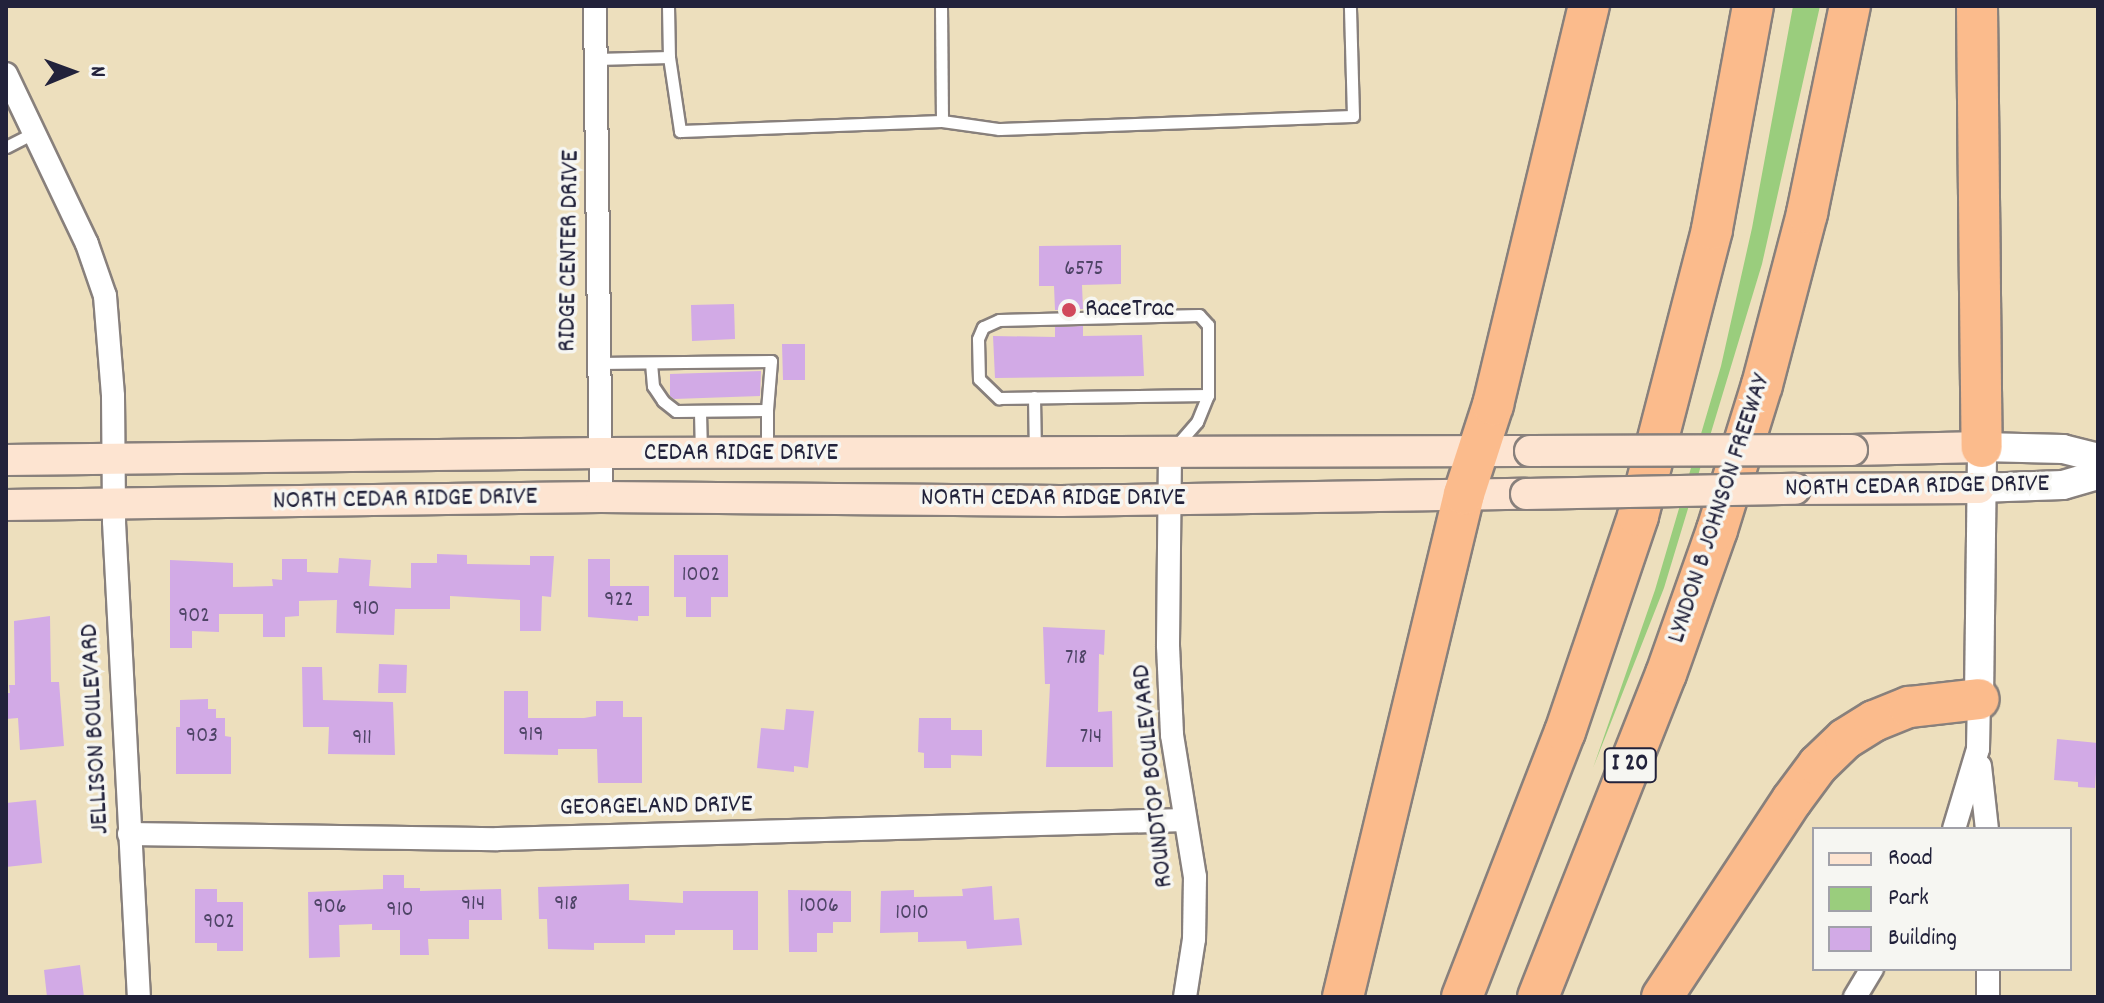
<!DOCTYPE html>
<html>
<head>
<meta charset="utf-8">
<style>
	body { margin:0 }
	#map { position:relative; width:2104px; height:1003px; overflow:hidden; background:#eddfbd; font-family:Dekko,sans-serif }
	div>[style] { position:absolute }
	.green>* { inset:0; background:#9acd7d }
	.building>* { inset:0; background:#d2aae6 }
	.roads { filter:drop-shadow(2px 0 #88807c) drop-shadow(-2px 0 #88807c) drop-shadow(0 2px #88807c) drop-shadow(0 -2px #88807c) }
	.service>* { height:11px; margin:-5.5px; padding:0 5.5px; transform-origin:5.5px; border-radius:5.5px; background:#fff }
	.minor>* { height:22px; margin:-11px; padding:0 11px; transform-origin:11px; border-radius:11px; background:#fff }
	.tertiary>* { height:28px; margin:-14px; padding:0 14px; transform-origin:14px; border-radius:14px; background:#fff }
	.secondary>* { height:30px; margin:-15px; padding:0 15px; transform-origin:15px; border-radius:15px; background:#fde4d1 }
	.motorway>* { height:40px; margin:-20px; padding:0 20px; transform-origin:20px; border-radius:20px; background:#fbbb8c }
	.bridges { filter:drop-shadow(2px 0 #88807c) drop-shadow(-2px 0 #88807c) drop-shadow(0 2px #88807c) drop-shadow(0 -2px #88807c) }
	.secondary-bridge>* { height:30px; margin:-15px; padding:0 15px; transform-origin:15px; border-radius:15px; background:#fde4d1 }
	.dots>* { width:22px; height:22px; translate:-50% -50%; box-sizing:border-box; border:4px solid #f6f6f2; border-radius:50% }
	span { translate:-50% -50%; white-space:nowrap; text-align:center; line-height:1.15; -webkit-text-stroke:7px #f6f6f2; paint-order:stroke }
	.number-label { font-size:22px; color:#4e4466 }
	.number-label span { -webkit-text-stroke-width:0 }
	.shield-label span { padding:2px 6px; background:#f6f6f2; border:2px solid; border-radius:6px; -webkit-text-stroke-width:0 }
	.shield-label { font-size:24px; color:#22223b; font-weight:700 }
	.street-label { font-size:26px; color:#22223b }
	.poi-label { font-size:26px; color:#22223b }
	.left { translate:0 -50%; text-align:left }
	.frame { position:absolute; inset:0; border:8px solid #22223b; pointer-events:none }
	.legend { position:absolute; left:1812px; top:827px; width:260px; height:144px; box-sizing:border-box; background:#f6f6f2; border:2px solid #a1a1a9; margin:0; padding:10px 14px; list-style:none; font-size:24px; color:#22223b }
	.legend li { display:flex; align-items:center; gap:16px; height:40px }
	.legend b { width:40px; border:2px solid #a1a1a9 }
	.north { position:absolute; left:32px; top:32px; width:80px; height:80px; -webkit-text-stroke:6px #f6f6f2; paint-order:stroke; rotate:89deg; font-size:22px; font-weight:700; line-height:32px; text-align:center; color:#22223b }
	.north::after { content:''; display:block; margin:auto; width:28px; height:36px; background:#22223b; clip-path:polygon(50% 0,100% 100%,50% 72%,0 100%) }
</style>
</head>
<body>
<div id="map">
	<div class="green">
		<i style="clip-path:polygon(1793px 6px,1820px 6px,1762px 264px,1664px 588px,1593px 768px,1655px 590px,1721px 366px,1752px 228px)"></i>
	</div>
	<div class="building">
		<i style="clip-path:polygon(1121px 245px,1121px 284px,1082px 285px,1083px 309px,1055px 310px,1054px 286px,1039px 286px,1039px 246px)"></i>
		<i style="clip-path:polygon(734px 304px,735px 339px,692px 341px,691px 305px)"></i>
		<i style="clip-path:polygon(1083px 326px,1083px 336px,1142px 335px,1144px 376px,995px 378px,993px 336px,1055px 337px,1055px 327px)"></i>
		<i style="clip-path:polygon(782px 344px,805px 344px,805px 380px,783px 380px)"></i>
		<i style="clip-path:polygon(761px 371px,760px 396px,674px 399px,670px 396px,670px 374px)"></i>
		<i style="clip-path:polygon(437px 554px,467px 555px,467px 564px,530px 565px,530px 556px,554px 556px,551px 597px,542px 596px,541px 631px,520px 631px,520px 600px,450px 596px,450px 609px,395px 609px,394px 635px,336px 633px,337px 600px,299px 601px,299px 616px,285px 617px,285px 637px,263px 637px,263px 614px,219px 614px,219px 632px,192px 631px,192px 648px,170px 648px,170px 560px,233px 563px,233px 587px,273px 586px,272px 579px,282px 580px,282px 559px,307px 559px,307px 572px,338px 573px,339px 558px,371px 560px,369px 586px,411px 588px,411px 563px,437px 563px)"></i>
		<i style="clip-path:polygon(674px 555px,728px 555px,728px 597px,711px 597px,711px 617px,686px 617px,686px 597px,674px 597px)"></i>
		<i style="clip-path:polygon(588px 559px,610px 559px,610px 586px,649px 586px,649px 616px,638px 616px,638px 621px,588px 617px)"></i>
		<i style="clip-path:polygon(50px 616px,51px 682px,59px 682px,64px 746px,20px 750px,18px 718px,6px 719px,6px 693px,10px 693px,9px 685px,15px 685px,14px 621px)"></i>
		<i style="clip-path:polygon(1043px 627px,1105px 630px,1104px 655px,1099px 654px,1098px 712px,1112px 711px,1113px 767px,1046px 767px,1050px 684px,1045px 684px)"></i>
		<i style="clip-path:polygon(379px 664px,407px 665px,406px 693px,378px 693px)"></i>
		<i style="clip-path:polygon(302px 667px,322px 667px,323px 700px,393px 702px,395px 755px,328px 754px,329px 727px,303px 727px)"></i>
		<i style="clip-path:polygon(504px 691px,528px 691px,528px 718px,584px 718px,596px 716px,596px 701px,623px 701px,623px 717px,642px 717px,642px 783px,598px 783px,597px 749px,558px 749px,558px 755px,504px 754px)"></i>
		<i style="clip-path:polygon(208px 699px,208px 709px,216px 709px,216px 718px,225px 718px,225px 736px,231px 737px,231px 774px,176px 774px,176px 727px,180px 727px,180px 700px)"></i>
		<i style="clip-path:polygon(786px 709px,814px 711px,808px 768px,794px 766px,794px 772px,757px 768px,761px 728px,784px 730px)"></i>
		<i style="clip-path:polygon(919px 718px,951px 718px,951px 730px,982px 730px,982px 756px,951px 755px,951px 768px,924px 768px,924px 753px,918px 752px)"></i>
		<i style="clip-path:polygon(2057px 739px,2098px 743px,2095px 788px,2078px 787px,2078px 782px,2054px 780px)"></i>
		<i style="clip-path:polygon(36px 800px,42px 863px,6px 867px,6px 803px)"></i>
		<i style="clip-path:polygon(383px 875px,404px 875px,404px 888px,420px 888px,420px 891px,501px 889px,502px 920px,469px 920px,469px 939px,428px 939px,429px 955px,400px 955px,400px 930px,372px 930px,372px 924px,339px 925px,340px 957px,309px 958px,308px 892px,383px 889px)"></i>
		<i style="clip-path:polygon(629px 884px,629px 900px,683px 903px,683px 891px,758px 891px,758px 950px,733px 950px,733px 930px,675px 930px,675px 935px,645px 935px,645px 943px,594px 943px,594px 950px,548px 949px,547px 919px,539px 919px,538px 887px)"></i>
		<i style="clip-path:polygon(992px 886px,994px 920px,1019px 918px,1022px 945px,967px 949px,966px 941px,918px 942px,918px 932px,880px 933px,881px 891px,914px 890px,914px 897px,963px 896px,962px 889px)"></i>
		<i style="clip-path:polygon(195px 889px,217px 889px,217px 902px,243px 902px,243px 951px,217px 951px,217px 943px,195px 943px)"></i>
		<i style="clip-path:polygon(788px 890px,851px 891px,851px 922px,833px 922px,833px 933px,817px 933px,817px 952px,789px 952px)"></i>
		<i style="clip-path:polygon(80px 965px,84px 997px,47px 997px,44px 970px)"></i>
	</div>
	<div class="roads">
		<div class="service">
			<i style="left:668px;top:6px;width:51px;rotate:88.9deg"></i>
			<i style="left:669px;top:57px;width:75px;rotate:81.5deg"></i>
			<i style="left:680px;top:131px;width:262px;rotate:-2.2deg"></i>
			<i style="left:942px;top:121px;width:115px;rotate:-90.5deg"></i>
			<i style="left:597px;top:59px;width:72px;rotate:-1.6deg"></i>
			<i style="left:942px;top:121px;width:58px;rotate:8deg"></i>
			<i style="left:999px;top:129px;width:354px;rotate:-2.1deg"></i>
			<i style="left:1353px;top:116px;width:110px;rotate:-91.6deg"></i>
			<i style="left:6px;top:147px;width:31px;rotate:-27deg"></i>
			<i style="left:598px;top:363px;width:173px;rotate:-0.7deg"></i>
			<i style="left:771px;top:361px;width:49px;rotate:94.7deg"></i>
			<i style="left:651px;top:363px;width:23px;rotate:85deg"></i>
			<i style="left:653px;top:386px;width:18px;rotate:56deg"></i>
			<i style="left:663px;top:401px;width:16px;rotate:38deg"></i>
			<i style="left:676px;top:411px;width:91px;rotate:-0.6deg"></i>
			<i style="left:767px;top:410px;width:39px;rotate:90deg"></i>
			<i style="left:1034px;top:397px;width:55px;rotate:89deg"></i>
			<i style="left:700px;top:412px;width:40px;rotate:88.6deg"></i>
			<i style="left:1176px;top:446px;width:32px;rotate:-49deg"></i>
			<i style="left:1197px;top:422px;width:29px;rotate:-68deg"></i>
			<i style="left:1208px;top:395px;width:70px;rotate:-90deg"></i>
			<i style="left:1208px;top:325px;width:13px;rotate:-132deg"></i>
			<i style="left:1199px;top:315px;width:200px;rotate:178.6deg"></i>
			<i style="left:999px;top:320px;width:17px;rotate:156deg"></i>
			<i style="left:983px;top:327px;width:13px;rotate:113deg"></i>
			<i style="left:978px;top:339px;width:40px;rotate:88.6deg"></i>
			<i style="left:979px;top:379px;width:28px;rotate:44deg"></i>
			<i style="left:999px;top:398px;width:209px;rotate:-0.8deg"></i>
		</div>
		<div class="minor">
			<i style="left:595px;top:6px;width:491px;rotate:89.3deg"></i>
			<i style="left:6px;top:74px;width:188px;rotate:64.5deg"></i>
			<i style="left:87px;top:244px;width:55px;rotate:70.9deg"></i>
			<i style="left:105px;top:296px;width:100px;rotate:85.4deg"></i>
			<i style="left:113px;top:396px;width:126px;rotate:89.5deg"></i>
			<i style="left:114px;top:522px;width:476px;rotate:87deg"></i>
			<i style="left:1170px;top:453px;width:193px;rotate:90.6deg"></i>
			<i style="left:1168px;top:646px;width:89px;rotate:87.4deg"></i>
			<i style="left:1172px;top:735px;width:144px;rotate:80.8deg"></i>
			<i style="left:1195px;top:877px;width:62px;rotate:90.9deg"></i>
			<i style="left:1194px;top:939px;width:59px;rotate:98.8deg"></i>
			<i style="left:1980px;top:766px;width:63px;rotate:83.7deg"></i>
			<i style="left:1954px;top:829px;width:84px;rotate:-73.3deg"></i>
			<i style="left:1978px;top:749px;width:50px;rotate:-88.9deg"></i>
			<i style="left:129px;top:834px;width:369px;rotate:0.8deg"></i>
			<i style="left:498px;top:839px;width:687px;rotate:-1.58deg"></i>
			<i style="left:1988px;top:969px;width:28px;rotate:90deg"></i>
			<i style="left:1855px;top:997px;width:33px;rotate:-59deg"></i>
		</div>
		<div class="tertiary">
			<i style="left:1979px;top:488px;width:84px;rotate:-2deg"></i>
			<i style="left:2063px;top:485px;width:36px;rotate:-16deg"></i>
			<i style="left:1979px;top:699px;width:252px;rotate:-89.3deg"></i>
			<i style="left:1982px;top:447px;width:81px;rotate:1.4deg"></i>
			<i style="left:2063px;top:449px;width:36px;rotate:14deg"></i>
		</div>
		<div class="secondary">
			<i style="left:1852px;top:450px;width:130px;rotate:-1.3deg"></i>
			<i style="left:6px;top:460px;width:595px;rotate:-0.67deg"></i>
			<i style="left:601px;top:453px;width:929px;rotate:-0.12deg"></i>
			<i style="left:1795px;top:489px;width:184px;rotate:-0.3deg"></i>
			<i style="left:6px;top:505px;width:595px;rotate:-0.77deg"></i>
			<i style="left:601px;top:497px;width:460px;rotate:0.5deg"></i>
			<i style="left:1061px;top:501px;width:465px;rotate:-0.9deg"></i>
		</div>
		<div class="motorway">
			<i style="left:1977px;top:6px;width:441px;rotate:89.4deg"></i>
			<i style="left:1343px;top:997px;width:517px;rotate:-76.47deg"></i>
			<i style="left:1464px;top:494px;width:94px;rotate:-72deg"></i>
			<i style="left:1493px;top:405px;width:410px;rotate:-76.5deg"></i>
			<i style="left:1462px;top:997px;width:284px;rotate:-68.8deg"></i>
			<i style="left:1565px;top:732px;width:228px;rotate:-71.3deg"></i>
			<i style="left:1638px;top:516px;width:296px;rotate:-75.5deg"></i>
			<i style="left:1712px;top:229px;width:227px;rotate:-79.6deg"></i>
			<i style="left:1538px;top:997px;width:347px;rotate:-68.4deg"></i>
			<i style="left:1666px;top:674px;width:153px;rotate:-70.5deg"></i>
			<i style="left:1717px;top:530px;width:152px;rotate:-72.8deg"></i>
			<i style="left:1762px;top:385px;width:178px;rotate:-75.3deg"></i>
			<i style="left:1807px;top:213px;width:211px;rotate:-78.3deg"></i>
			<i style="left:1662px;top:997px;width:236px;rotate:-56.6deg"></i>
			<i style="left:1792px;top:800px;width:44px;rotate:-53.4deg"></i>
			<i style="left:1818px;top:765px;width:37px;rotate:-44deg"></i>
			<i style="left:1845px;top:739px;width:34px;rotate:-32deg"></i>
			<i style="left:1874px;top:721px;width:38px;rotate:-22deg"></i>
			<i style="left:1909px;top:707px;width:70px;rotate:-6.5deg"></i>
		</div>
	</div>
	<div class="bridges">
		<div class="secondary-bridge">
			<i style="left:1530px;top:451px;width:322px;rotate:-0.2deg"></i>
			<i style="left:1526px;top:494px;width:269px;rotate:-1.1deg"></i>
		</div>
	</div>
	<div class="dots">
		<i style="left:1069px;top:310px;background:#d1495b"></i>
	</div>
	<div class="number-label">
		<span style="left:1084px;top:270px">6575</span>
		<span style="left:701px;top:576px">1002</span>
		<span style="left:619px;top:601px">922</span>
		<span style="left:366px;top:610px">910</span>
		<span style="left:194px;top:617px">902</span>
		<span style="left:1076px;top:659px">718</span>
		<span style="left:531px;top:736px">919</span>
		<span style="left:202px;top:737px">903</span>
		<span style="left:1091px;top:738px">714</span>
		<span style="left:362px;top:739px">911</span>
		<span style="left:473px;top:905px">914</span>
		<span style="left:566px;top:905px">918</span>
		<span style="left:819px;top:907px">1006</span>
		<span style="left:330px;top:908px">906</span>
		<span style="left:400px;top:911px">910</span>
		<span style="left:912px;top:914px">1010</span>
		<span style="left:219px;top:923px">902</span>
	</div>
	<div class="shield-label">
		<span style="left:1630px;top:765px">I 20</span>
	</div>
	<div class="street-label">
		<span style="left:570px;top:251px;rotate:-89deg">RIDGE CENTER DRIVE</span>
		<span style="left:741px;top:454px">CEDAR RIDGE DRIVE</span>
		<span style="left:1917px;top:487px;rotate:-1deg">NORTH CEDAR RIDGE DRIVE</span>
		<span style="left:1053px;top:499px">NORTH CEDAR RIDGE DRIVE</span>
		<span style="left:405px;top:500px;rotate:-1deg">NORTH CEDAR RIDGE DRIVE</span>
		<span style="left:1720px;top:509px;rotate:-72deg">LYNDON B JOHNSON FREEWAY</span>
		<span style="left:96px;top:729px;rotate:-93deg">JELLISON BOULEVARD</span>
		<span style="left:1154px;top:776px;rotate:-96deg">ROUNDTOP BOULEVARD</span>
		<span style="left:656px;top:807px;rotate:-1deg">GEORGELAND DRIVE</span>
	</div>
	<div class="poi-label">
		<span class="left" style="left:1085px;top:310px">RaceTrac</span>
	</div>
	<div class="frame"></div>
	<ul class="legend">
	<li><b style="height:10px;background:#fde4d1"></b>Road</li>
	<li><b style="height:22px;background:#9acd7d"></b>Park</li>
	<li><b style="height:22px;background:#d2aae6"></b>Building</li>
	</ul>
	<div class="north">N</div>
</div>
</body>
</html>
